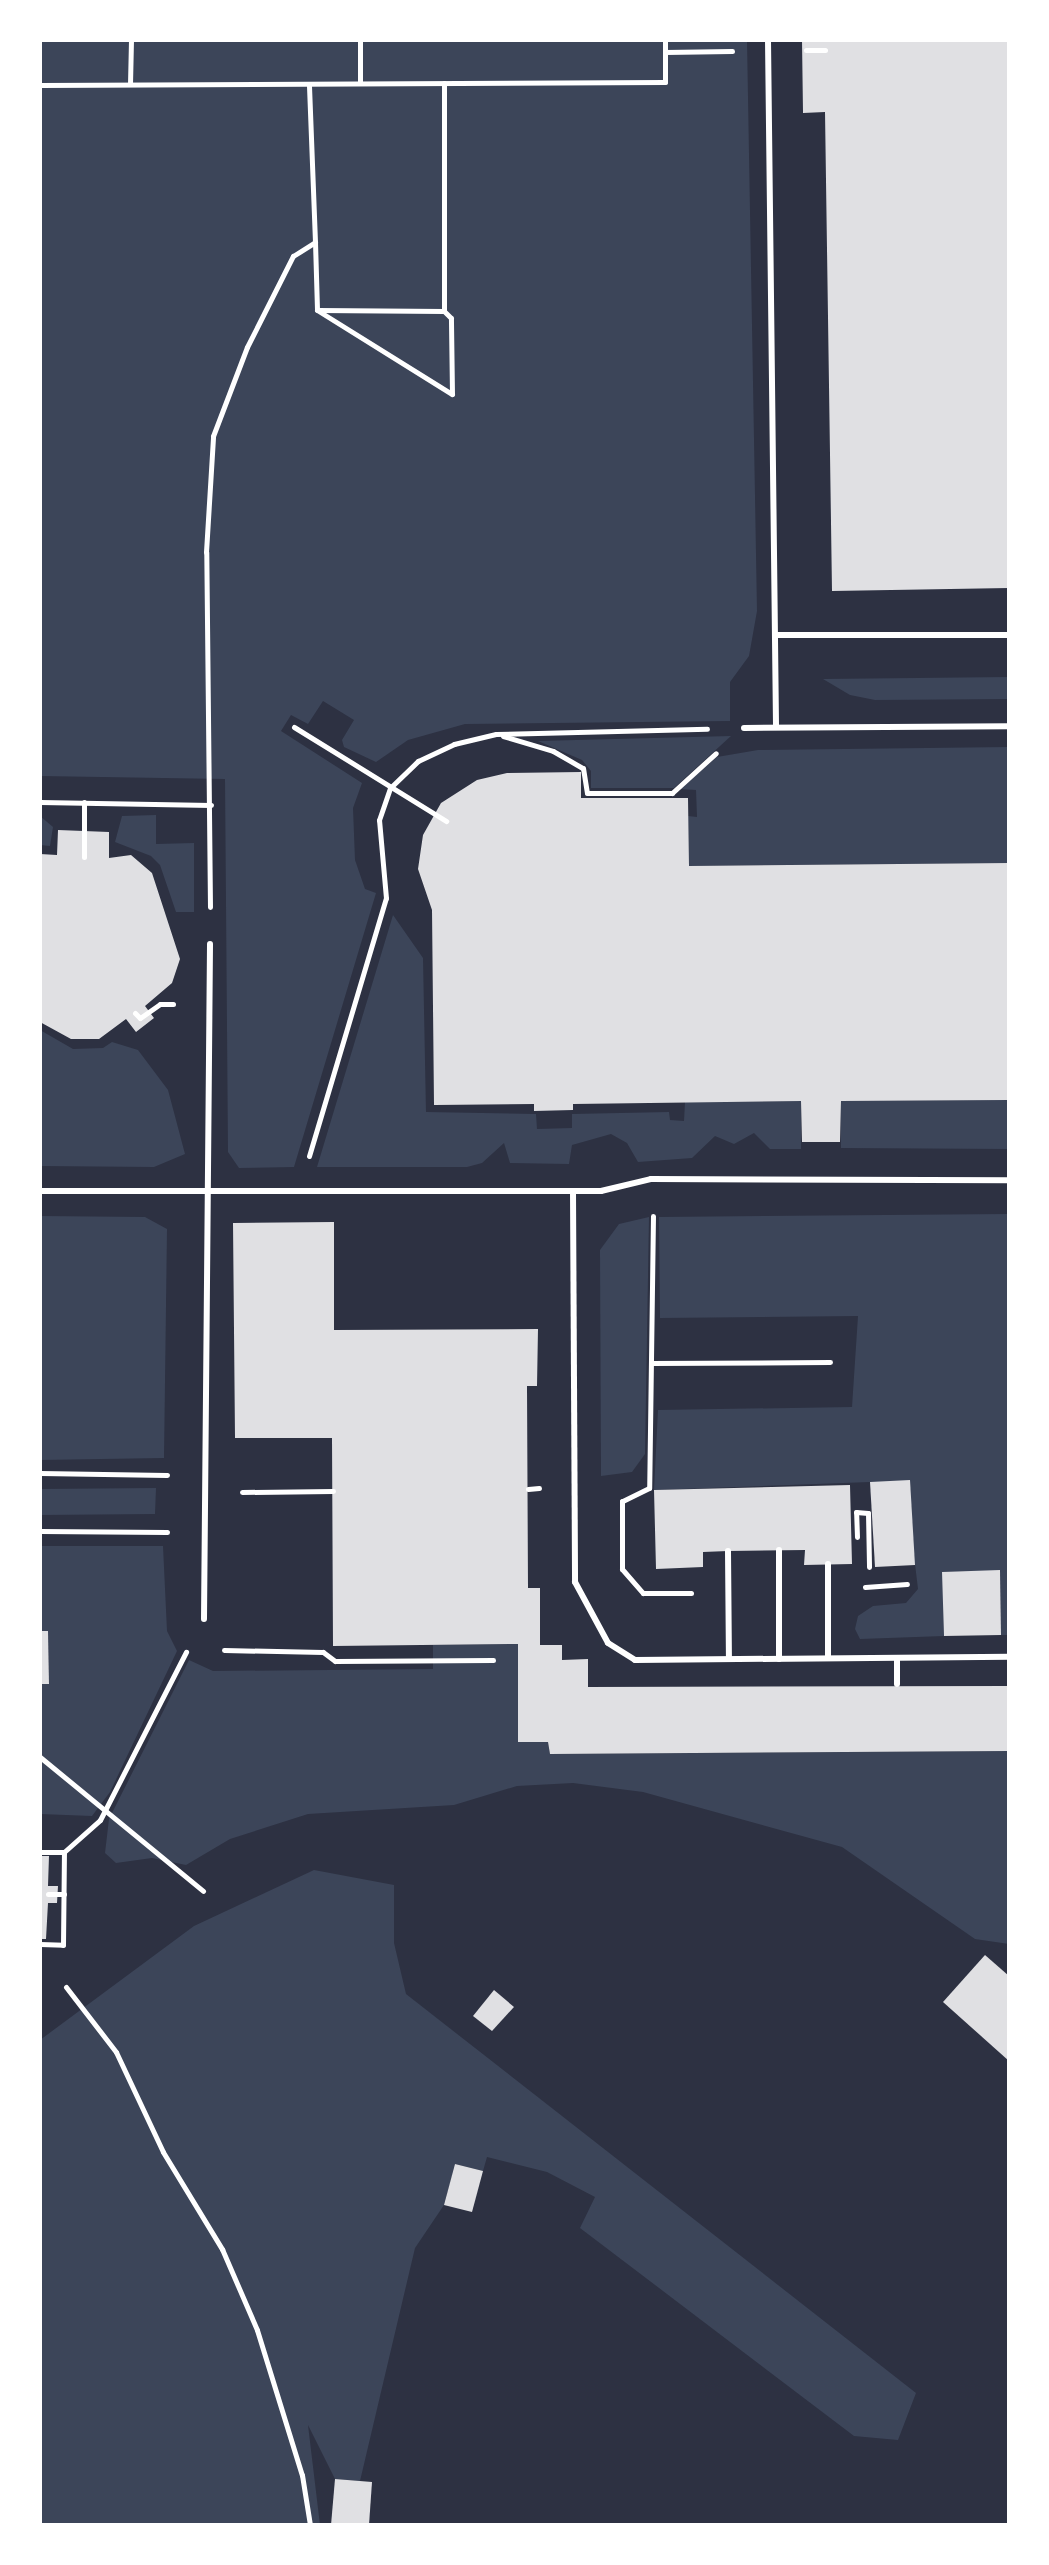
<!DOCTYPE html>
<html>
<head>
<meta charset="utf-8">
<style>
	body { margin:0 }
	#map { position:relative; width:1049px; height:2565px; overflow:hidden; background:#2d3142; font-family:Roboto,sans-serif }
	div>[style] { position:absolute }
	.green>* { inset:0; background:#3c4559 }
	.building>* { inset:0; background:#e0e0e3 }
	.path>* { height:5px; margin:-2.5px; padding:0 2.5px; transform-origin:2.5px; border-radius:2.5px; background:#fff }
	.service>* { height:6px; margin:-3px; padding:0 3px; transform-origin:3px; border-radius:3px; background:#fff }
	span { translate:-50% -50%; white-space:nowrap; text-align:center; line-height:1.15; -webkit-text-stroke:6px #fff; paint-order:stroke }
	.frame { position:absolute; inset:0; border:42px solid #fff; pointer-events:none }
</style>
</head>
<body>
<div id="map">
	<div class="green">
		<i style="clip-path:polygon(40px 40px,747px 40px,757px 611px,749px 656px,730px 682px,730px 721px,465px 724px,408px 740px,376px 762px,344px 747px,342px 740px,354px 720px,323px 701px,308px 724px,291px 715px,281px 731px,362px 783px,353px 808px,355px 860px,365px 889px,376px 893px,294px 1167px,239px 1168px,228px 1152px,225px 779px,40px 776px)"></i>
		<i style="clip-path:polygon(1009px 677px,1009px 699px,875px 700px,850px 695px,823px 679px)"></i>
		<i style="clip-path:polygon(731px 736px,674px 788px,591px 788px,591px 771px,582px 760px,538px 741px)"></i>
		<i style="clip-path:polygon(1009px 747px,1009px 863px,689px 866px,688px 816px,697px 817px,696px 790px,680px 789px,717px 757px,758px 750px)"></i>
		<i style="clip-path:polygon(156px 815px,156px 844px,194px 843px,194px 912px,176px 912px,160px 865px,151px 856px,115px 842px,122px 816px)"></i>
		<i style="clip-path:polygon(40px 816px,53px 827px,50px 846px,40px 845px)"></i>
		<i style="clip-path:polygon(393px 915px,423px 958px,426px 1112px,536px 1114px,537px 1129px,572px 1128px,572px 1114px,669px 1112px,670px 1120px,684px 1121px,685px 1102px,801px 1101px,801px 1149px,770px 1149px,754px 1133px,734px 1144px,715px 1136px,692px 1158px,638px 1162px,627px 1143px,611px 1134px,572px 1145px,569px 1164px,510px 1163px,504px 1143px,482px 1163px,467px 1167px,317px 1167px)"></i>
		<i style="clip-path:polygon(40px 1030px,73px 1049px,103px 1048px,112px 1042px,138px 1050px,168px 1090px,185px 1154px,154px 1167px,40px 1166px)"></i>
		<i style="clip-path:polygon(1009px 1100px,1009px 1149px,841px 1148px,841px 1101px)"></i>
		<i style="clip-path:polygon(1009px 1214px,1009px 1635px,1001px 1635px,1000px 1571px,943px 1572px,944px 1636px,860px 1639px,855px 1629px,858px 1616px,873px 1606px,906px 1603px,918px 1589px,915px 1564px,870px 1482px,654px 1490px,658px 1410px,852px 1407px,858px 1316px,660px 1318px,659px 1217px)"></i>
		<i style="clip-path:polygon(40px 1216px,145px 1217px,167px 1229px,164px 1458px,40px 1460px)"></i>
		<i style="clip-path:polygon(649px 1217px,645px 1454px,632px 1472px,601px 1476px,600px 1250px,619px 1224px)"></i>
		<i style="clip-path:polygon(156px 1488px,155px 1514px,40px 1515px,40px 1489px)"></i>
		<i style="clip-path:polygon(40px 1546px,163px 1546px,167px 1631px,177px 1651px,110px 1792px,92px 1816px,40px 1814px,40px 1684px,49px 1683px,48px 1631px,41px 1631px)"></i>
		<i style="clip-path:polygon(518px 1644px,518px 1742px,548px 1742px,550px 1754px,1009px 1751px,1009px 1944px,975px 1939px,842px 1847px,643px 1792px,573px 1783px,517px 1786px,454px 1805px,308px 1814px,230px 1839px,186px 1865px,152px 1858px,116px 1863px,105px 1853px,109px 1819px,189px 1660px,213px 1671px,433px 1669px,433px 1645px)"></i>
		<i style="clip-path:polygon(314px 1870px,394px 1885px,394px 1943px,406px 1994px,916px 2393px,898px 2440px,854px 2436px,580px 2228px,595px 2197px,547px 2172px,487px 2157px,483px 2171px,455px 2164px,444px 2205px,415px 2248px,360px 2481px,335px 2479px,308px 2425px,320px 2525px,40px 2525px,40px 2040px,194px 1926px)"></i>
	</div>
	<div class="building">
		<i style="clip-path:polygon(802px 40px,1009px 40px,1009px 588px,832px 591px,825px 112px,803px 113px)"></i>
		<i style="clip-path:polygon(581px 772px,581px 798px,688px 798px,689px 866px,1009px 863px,1009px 1100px,841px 1101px,840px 1142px,802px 1142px,801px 1101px,573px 1104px,573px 1110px,534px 1111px,534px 1104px,434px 1105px,432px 910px,418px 869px,423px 835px,441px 803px,477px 780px,507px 773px)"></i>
		<i style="clip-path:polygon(58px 830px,109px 832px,109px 858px,131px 855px,152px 873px,180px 959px,172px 983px,145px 1006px,154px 1018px,136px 1032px,126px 1019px,99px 1039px,71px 1039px,40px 1022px,40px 854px,57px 855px)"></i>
		<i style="clip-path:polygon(334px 1222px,334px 1330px,538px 1329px,537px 1386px,527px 1386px,528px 1588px,540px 1588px,540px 1645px,562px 1645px,562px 1660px,588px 1659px,588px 1687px,1009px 1686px,1009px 1751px,550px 1754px,548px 1742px,518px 1742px,518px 1644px,333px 1646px,332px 1438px,235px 1438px,233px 1223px)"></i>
		<i style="clip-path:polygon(910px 1480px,915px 1565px,875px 1567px,870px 1482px)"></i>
		<i style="clip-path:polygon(850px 1485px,852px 1564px,804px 1565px,805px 1550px,728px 1551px,703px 1552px,703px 1567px,656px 1569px,654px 1490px)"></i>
		<i style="clip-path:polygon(1000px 1570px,1001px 1635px,944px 1636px,942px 1572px)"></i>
		<i style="clip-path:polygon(40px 1631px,48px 1631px,49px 1684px,40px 1684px)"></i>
		<i style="clip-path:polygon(40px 1856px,49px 1856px,48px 1886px,58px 1886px,57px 1903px,48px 1903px,46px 1939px,40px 1939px)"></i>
		<i style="clip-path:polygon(985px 1955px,1009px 1976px,1009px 2061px,943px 2002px)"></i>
		<i style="clip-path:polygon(494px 1990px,514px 2007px,492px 2031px,473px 2016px)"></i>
		<i style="clip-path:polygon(455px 2164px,483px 2171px,472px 2212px,444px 2205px)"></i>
		<i style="clip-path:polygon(335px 2479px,372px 2482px,369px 2525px,331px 2525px)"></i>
	</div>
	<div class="path">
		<i style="left:806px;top:50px;width:19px"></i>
		<i style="left:665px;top:52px;width:67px;rotate:-0.9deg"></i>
		<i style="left:360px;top:83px;width:43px;rotate:-90deg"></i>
		<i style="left:130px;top:84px;width:44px;rotate:-88.7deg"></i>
		<i style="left:40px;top:85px;width:625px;rotate:-0.28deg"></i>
		<i style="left:665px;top:82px;width:42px;rotate:-90deg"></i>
		<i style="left:315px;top:242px;width:68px;rotate:88.3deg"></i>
		<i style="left:317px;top:310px;width:159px;rotate:31.9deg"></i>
		<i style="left:452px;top:394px;width:76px;rotate:-90.8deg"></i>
		<i style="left:451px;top:318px;width:10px;rotate:-135deg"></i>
		<i style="left:444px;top:311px;width:228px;rotate:-90deg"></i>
		<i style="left:318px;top:310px;width:126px;rotate:0.5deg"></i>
		<i style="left:294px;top:727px;width:179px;rotate:31.7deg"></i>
		<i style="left:503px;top:736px;width:52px;rotate:16.7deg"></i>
		<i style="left:553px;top:751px;width:34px;rotate:30deg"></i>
		<i style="left:583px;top:768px;width:25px;rotate:81deg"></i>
		<i style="left:587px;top:793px;width:85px"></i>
		<i style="left:672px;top:793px;width:59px;rotate:-42.3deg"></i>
		<i style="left:40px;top:802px;width:171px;rotate:1deg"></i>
		<i style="left:84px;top:857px;width:55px;rotate:-90deg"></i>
		<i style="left:210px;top:907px;width:355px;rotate:-90.6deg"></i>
		<i style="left:206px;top:552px;width:116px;rotate:-86.5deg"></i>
		<i style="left:213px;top:436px;width:95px;rotate:-69.1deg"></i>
		<i style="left:247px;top:347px;width:102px;rotate:-63.2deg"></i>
		<i style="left:293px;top:256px;width:26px;rotate:-32deg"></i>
		<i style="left:315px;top:242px;width:158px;rotate:-92.2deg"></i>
		<i style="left:135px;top:1013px;width:7px;rotate:45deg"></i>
		<i style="left:140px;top:1018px;width:24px;rotate:-35deg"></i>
		<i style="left:160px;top:1004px;width:13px"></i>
		<i style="left:309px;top:1156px;width:269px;rotate:-73.4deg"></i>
		<i style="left:386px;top:898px;width:78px;rotate:-95.1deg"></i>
		<i style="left:379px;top:820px;width:34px;rotate:-71deg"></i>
		<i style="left:390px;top:788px;width:39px;rotate:-44deg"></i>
		<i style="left:418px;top:761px;width:40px;rotate:-25deg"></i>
		<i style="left:454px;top:744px;width:43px;rotate:-13.4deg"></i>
		<i style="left:496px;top:734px;width:211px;rotate:-1.4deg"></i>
		<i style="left:653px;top:1216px;width:272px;rotate:90.8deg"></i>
		<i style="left:649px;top:1488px;width:30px;rotate:154deg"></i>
		<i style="left:622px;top:1501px;width:68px;rotate:90deg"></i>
		<i style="left:622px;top:1569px;width:32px;rotate:49deg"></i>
		<i style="left:643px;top:1593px;width:48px"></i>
		<i style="left:651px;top:1363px;width:179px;rotate:-0.3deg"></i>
		<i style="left:40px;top:1473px;width:127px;rotate:0.9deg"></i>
		<i style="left:528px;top:1489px;width:11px;rotate:-5deg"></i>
		<i style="left:242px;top:1492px;width:91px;rotate:-0.6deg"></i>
		<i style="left:40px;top:1531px;width:127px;rotate:0.5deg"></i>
		<i style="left:857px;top:1537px;width:25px;rotate:-92deg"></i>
		<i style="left:856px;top:1512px;width:12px;rotate:5deg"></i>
		<i style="left:868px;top:1513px;width:54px;rotate:88.9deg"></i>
		<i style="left:865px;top:1587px;width:42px;rotate:-4.1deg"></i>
		<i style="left:224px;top:1650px;width:99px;rotate:1.2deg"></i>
		<i style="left:323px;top:1652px;width:15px;rotate:37deg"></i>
		<i style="left:335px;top:1661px;width:158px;rotate:-0.4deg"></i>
		<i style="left:40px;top:1757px;width:211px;rotate:39.4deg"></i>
		<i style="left:40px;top:1852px;width:24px"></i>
		<i style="left:64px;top:1852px;width:48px;rotate:-41.6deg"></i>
		<i style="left:100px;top:1820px;width:189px;rotate:-62.9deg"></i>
		<i style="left:48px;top:1894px;width:16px"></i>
		<i style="left:40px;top:1944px;width:23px;rotate:2deg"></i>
		<i style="left:63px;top:1945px;width:93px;rotate:-89.4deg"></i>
		<i style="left:66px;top:1987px;width:82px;rotate:52.4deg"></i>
		<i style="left:116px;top:2052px;width:110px;rotate:64.8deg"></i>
		<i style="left:163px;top:2152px;width:114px;rotate:58.7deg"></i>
		<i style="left:222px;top:2249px;width:88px;rotate:66.6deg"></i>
		<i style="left:257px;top:2330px;width:152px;rotate:72.8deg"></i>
		<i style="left:302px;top:2475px;width:51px;rotate:80.9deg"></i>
	</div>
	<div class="service">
		<i style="left:768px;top:40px;width:687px;rotate:89.33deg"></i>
		<i style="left:775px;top:635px;width:234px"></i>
		<i style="left:744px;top:728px;width:265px;rotate:-0.4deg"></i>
		<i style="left:40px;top:1191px;width:561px"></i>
		<i style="left:601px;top:1191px;width:51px;rotate:-13.5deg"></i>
		<i style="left:651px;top:1179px;width:358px;rotate:0.2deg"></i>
		<i style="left:573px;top:1191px;width:391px;rotate:89.7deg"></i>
		<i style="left:575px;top:1582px;width:69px;rotate:61.6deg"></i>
		<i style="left:608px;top:1643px;width:32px;rotate:32deg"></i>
		<i style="left:635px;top:1660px;width:374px;rotate:-0.5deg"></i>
		<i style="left:779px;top:1550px;width:109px;rotate:90deg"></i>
		<i style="left:728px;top:1551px;width:108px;rotate:89.5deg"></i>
		<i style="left:204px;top:1619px;width:675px;rotate:-89.49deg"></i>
		<i style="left:828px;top:1658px;width:94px;rotate:-90deg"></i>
		<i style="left:897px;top:1684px;width:26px;rotate:-90deg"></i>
	</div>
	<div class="frame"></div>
</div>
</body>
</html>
